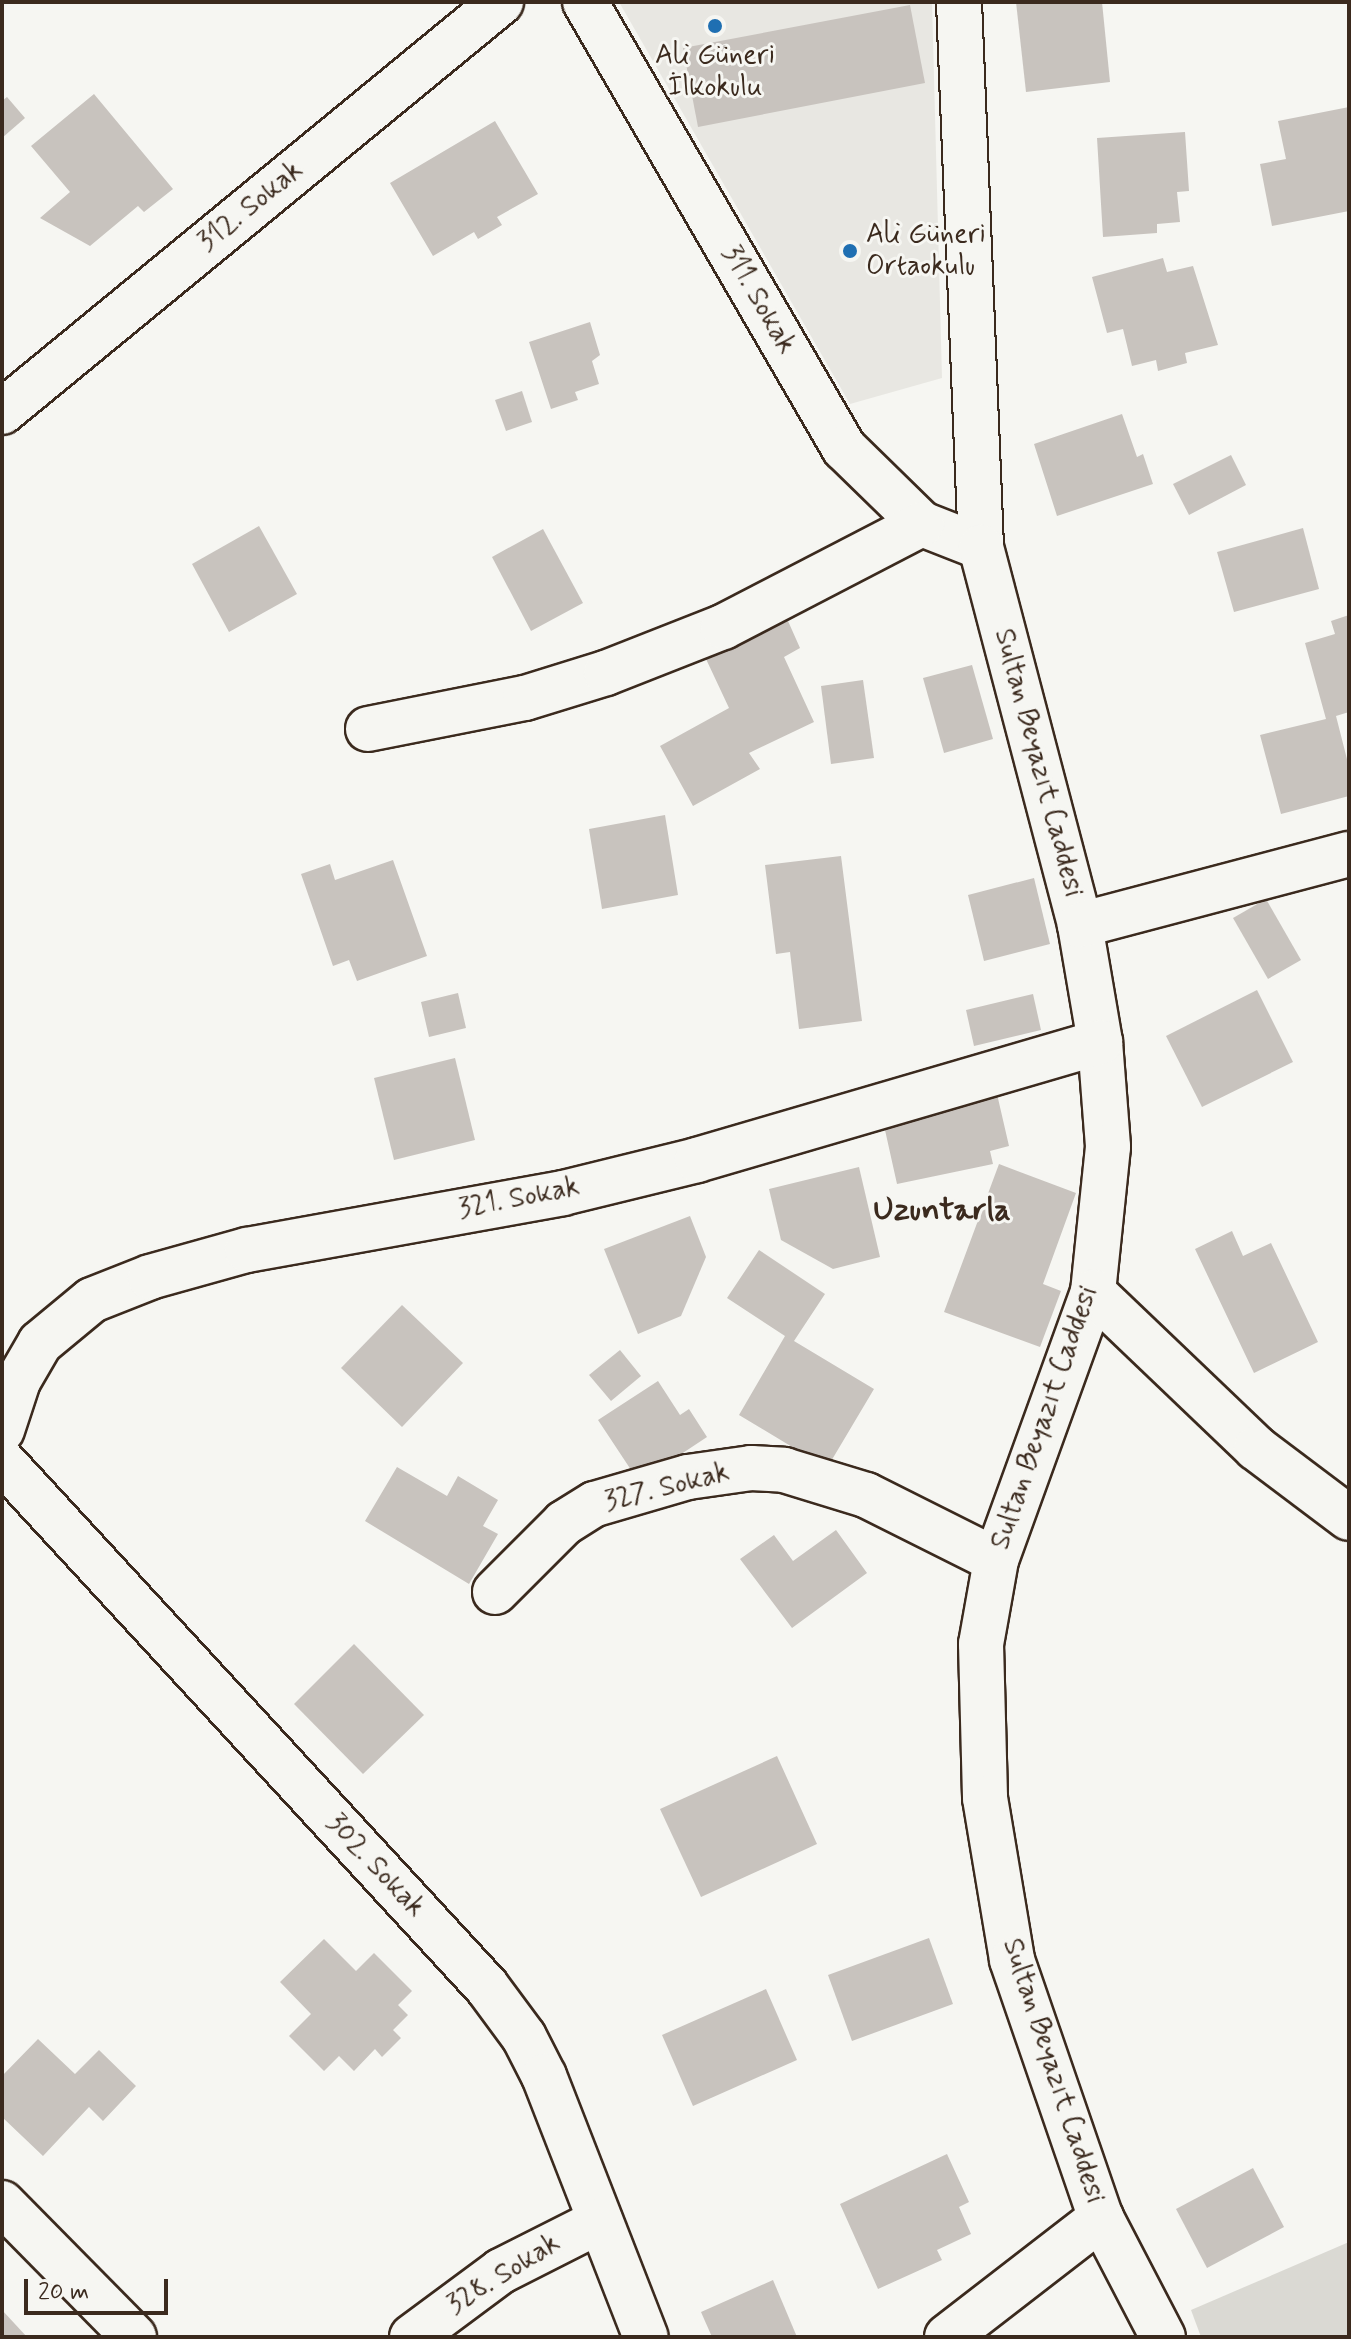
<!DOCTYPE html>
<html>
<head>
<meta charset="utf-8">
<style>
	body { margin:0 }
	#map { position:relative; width:1351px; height:2339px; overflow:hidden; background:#f6f6f2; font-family:Mynerve,sans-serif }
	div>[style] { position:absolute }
	.built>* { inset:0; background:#e8e7e2 }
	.green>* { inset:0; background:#dad9d3 }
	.building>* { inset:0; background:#c8c3be }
	.roads { filter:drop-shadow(2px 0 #3b2a1e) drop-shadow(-2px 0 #3b2a1e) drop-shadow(0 2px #3b2a1e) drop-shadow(0 -2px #3b2a1e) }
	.minor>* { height:44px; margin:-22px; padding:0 22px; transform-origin:22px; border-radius:22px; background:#f6f6f2 }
	.dots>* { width:22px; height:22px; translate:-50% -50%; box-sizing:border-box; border:4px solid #f6f6f2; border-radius:50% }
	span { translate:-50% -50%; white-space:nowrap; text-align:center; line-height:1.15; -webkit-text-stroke:6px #f6f6f2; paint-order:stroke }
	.poi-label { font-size:28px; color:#3b2a1e }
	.left { translate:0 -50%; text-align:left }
	.street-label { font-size:28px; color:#3b2a1e }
	.quarter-label { font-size:32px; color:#3b2a1e; font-weight:700 }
	.frame { position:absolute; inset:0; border:4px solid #3b2a1e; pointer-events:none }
	.scale { position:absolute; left:24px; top:2279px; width:144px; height:36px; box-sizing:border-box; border:4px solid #3b2a1e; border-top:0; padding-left:10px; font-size:24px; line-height:28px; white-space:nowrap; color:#3b2a1e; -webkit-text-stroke:6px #f6f6f2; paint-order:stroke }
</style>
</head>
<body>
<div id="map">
	<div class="built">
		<i style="clip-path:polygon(619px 2px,932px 2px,942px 378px,850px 404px)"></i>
	</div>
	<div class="green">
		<i style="clip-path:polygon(1349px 2242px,1349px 2337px,1201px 2337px,1191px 2310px)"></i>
	</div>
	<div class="building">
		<i style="clip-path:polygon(1016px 2px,1102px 2px,1110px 82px,1026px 92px)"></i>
		<i style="clip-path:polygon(910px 5px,925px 83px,698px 127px,683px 48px)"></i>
		<i style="clip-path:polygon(94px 94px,173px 189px,144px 212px,138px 206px,90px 246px,40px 218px,70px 192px,31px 146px)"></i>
		<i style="clip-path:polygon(7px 97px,25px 118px,2px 138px,2px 101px)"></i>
		<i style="clip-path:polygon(1349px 107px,1349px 211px,1272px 226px,1260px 164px,1286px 159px,1278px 121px)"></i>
		<i style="clip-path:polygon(495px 121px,538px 194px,497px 217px,502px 225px,478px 239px,474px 232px,433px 256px,390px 183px)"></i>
		<i style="clip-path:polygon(1185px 132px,1189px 191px,1177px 192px,1180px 222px,1157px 224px,1157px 233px,1103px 237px,1097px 138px)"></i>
		<i style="clip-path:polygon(1163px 258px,1167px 272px,1193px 266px,1218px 345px,1185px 353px,1187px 363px,1158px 371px,1156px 360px,1132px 366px,1123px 329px,1107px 333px,1092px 277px)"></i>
		<i style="clip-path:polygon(590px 322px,600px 355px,592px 361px,599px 384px,575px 392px,578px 400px,551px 409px,529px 342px)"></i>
		<i style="clip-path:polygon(522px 391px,532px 422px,506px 431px,495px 400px)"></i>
		<i style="clip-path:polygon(1122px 414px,1137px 457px,1143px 454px,1153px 484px,1057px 516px,1034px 444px)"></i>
		<i style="clip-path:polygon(1231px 455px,1246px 485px,1189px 515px,1173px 484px)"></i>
		<i style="clip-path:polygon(259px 526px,297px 594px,229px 632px,192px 564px)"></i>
		<i style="clip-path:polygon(1303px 528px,1319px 589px,1234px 612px,1217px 552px)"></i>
		<i style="clip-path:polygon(543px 529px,583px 603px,531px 631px,492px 557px)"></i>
		<i style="clip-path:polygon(1349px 615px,1349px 712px,1336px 716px,1349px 767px,1349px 796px,1281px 814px,1260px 735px,1326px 719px,1305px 643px,1335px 634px,1331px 621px)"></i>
		<i style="clip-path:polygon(788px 621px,800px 648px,784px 657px,814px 722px,749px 753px,760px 769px,693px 806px,660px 746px,729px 708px,706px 659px)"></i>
		<i style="clip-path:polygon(972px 665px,993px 739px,944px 753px,923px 678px)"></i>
		<i style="clip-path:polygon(863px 680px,874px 758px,831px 764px,821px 686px)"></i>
		<i style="clip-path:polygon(665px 815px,678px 895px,602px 909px,589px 829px)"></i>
		<i style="clip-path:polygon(841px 856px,862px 1021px,799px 1029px,790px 952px,776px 954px,765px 865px)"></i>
		<i style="clip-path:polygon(393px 860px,427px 956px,357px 981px,349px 960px,333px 966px,301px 874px,330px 864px,335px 880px)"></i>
		<i style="clip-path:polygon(1034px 878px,1050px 944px,984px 961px,968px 895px)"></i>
		<i style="clip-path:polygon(1266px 899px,1301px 960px,1268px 979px,1233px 918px)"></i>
		<i style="clip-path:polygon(1257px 990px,1293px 1062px,1202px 1107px,1166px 1036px)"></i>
		<i style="clip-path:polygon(458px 993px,466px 1028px,429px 1037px,421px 1002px)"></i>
		<i style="clip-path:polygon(1033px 994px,1041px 1030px,974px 1046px,966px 1010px)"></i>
		<i style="clip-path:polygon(455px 1058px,475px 1140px,394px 1160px,374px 1078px)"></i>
		<i style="clip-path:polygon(997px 1094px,1009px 1146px,990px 1151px,993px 1164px,897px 1184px,883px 1121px)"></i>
		<i style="clip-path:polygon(999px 1164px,1076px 1193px,1043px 1284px,1061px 1291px,1040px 1347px,944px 1312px)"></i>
		<i style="clip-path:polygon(859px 1167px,880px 1257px,833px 1269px,781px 1240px,769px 1189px)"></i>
		<i style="clip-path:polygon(690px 1216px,706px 1257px,681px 1316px,638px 1334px,604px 1249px)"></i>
		<i style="clip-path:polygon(1232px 1231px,1243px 1256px,1271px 1243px,1318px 1342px,1254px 1373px,1195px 1249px)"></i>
		<i style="clip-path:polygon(759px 1250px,825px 1294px,794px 1341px,874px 1389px,827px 1468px,739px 1415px,785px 1336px,727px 1298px)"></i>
		<i style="clip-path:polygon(402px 1305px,463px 1363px,402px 1427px,341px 1368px)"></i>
		<i style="clip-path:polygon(620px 1350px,641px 1376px,611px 1401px,589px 1375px)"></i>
		<i style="clip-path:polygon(658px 1381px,680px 1415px,689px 1409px,707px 1437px,639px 1482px,598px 1420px)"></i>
		<i style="clip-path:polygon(397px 1467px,447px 1496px,458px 1476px,498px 1500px,483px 1526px,498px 1534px,469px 1584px,365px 1521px)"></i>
		<i style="clip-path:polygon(836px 1530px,867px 1573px,792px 1628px,740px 1559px,774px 1535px,793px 1561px)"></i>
		<i style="clip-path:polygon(354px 1644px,424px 1715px,363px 1774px,294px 1704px)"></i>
		<i style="clip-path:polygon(777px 1756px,817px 1844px,701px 1897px,660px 1809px)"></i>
		<i style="clip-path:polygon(929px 1938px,953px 2004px,852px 2041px,828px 1975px)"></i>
		<i style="clip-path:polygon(324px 1939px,356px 1971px,374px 1953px,412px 1991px,398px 2005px,408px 2015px,393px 2030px,401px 2038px,382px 2057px,375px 2049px,354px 2071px,339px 2056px,324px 2071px,289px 2036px,311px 2014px,280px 1982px)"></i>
		<i style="clip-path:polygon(766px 1989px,797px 2060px,693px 2106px,662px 2035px)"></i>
		<i style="clip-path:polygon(38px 2039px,75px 2074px,99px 2050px,136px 2086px,103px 2121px,89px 2107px,43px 2156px,2px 2117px,2px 2076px)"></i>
		<i style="clip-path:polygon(947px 2154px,969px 2202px,959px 2207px,971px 2234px,937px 2250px,942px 2260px,878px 2289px,840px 2204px)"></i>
		<i style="clip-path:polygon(1253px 2168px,1284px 2227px,1207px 2268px,1176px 2209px)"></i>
		<i style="clip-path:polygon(773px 2280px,797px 2337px,712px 2337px,701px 2312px)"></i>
		<i style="clip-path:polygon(2px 2310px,27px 2337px,2px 2337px)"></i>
	</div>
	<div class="roads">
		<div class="minor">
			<i style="left:585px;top:2px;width:516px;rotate:59.86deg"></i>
			<i style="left:844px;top:448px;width:109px;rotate:44.3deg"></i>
			<i style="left:922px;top:524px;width:63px;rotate:21.3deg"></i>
			<i style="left:959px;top:2px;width:545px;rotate:87.69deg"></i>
			<i style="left:981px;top:547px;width:391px;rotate:75.3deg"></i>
			<i style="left:1080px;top:925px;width:119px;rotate:80.3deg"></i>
			<i style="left:1100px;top:1042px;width:105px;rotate:85.6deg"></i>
			<i style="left:1108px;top:1147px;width:146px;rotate:95.9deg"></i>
			<i style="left:1093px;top:1292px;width:285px;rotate:109.9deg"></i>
			<i style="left:996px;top:1560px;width:85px;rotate:100.1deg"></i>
			<i style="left:981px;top:1644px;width:154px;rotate:88.5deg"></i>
			<i style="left:985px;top:1798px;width:164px;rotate:80.5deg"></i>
			<i style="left:1012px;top:1960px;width:273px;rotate:71deg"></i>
			<i style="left:1101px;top:2218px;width:134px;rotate:62.5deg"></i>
			<i style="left:2px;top:412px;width:646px;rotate:-39.41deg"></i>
			<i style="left:368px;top:729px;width:160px;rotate:-11.2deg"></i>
			<i style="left:525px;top:698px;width:85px;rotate:-17.2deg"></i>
			<i style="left:606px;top:673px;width:126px;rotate:-21.5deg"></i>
			<i style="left:723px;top:627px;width:224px;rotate:-27.4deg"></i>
			<i style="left:1080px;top:925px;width:278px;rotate:-14.8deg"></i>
			<i style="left:1093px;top:1292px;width:226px;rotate:43.7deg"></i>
			<i style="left:1256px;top:1448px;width:116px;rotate:37deg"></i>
			<i style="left:2px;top:1430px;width:52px;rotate:-71.9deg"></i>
			<i style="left:18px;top:1381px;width:44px;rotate:-59.9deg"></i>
			<i style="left:40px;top:1343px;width:67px;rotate:-39.6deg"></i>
			<i style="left:92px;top:1300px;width:62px;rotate:-21.6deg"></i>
			<i style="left:150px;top:1277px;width:101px;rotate:-15.6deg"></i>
			<i style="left:247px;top:1250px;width:321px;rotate:-10.2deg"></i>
			<i style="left:563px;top:1193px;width:138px;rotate:-13.8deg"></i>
			<i style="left:697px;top:1160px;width:420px;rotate:-16.3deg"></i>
			<i style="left:2px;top:1461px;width:715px;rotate:47.32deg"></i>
			<i style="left:487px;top:1987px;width:62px;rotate:53.5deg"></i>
			<i style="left:524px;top:2037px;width:44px;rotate:62.9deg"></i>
			<i style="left:544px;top:2076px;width:280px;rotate:68.7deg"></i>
			<i style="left:495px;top:1592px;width:98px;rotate:-45deg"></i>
			<i style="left:564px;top:1523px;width:36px;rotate:-32deg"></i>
			<i style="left:595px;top:1504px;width:97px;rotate:-16.2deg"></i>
			<i style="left:688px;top:1477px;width:64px;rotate:-8.1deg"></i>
			<i style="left:751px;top:1468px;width:33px;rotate:3deg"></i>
			<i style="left:784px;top:1470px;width:86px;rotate:17deg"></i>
			<i style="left:866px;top:1495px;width:145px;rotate:26.6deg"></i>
			<i style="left:2px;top:2203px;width:188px;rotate:45.4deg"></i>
			<i style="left:412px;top:2337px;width:111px;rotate:-36.6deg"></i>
			<i style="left:501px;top:2271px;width:111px;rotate:-26.8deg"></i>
			<i style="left:947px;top:2337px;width:195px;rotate:-37.7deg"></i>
		</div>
	</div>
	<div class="dots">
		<i style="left:715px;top:26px;background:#1f6fb2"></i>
		<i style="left:850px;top:251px;background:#1f6fb2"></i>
	</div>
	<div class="poi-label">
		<span style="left:715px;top:72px">Ali Güneri<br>İlkokulu</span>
		<span class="left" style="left:866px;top:251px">Ali Güneri<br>Ortaokulu</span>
	</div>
	<div class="street-label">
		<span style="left:251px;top:207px;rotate:-39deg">312. Sokak</span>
		<span style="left:758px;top:300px;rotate:60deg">311. Sokak</span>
		<span style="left:1038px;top:763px;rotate:75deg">Sultan Beyazıt Caddesi</span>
		<span style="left:519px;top:1199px;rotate:-11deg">321. Sokak</span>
		<span style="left:1045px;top:1418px;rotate:-71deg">Sultan Beyazıt Caddesi</span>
		<span style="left:667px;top:1488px;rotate:-14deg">327. Sokak</span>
		<span style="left:375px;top:1866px;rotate:47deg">302. Sokak</span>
		<span style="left:1053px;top:2071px;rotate:72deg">Sultan Beyazıt Caddesi</span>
		<span style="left:504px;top:2275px;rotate:-32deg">328. Sokak</span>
	</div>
	<div class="quarter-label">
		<span style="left:942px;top:1210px">Uzuntarla</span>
	</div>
	<div class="frame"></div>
	<div class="scale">20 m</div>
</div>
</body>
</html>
